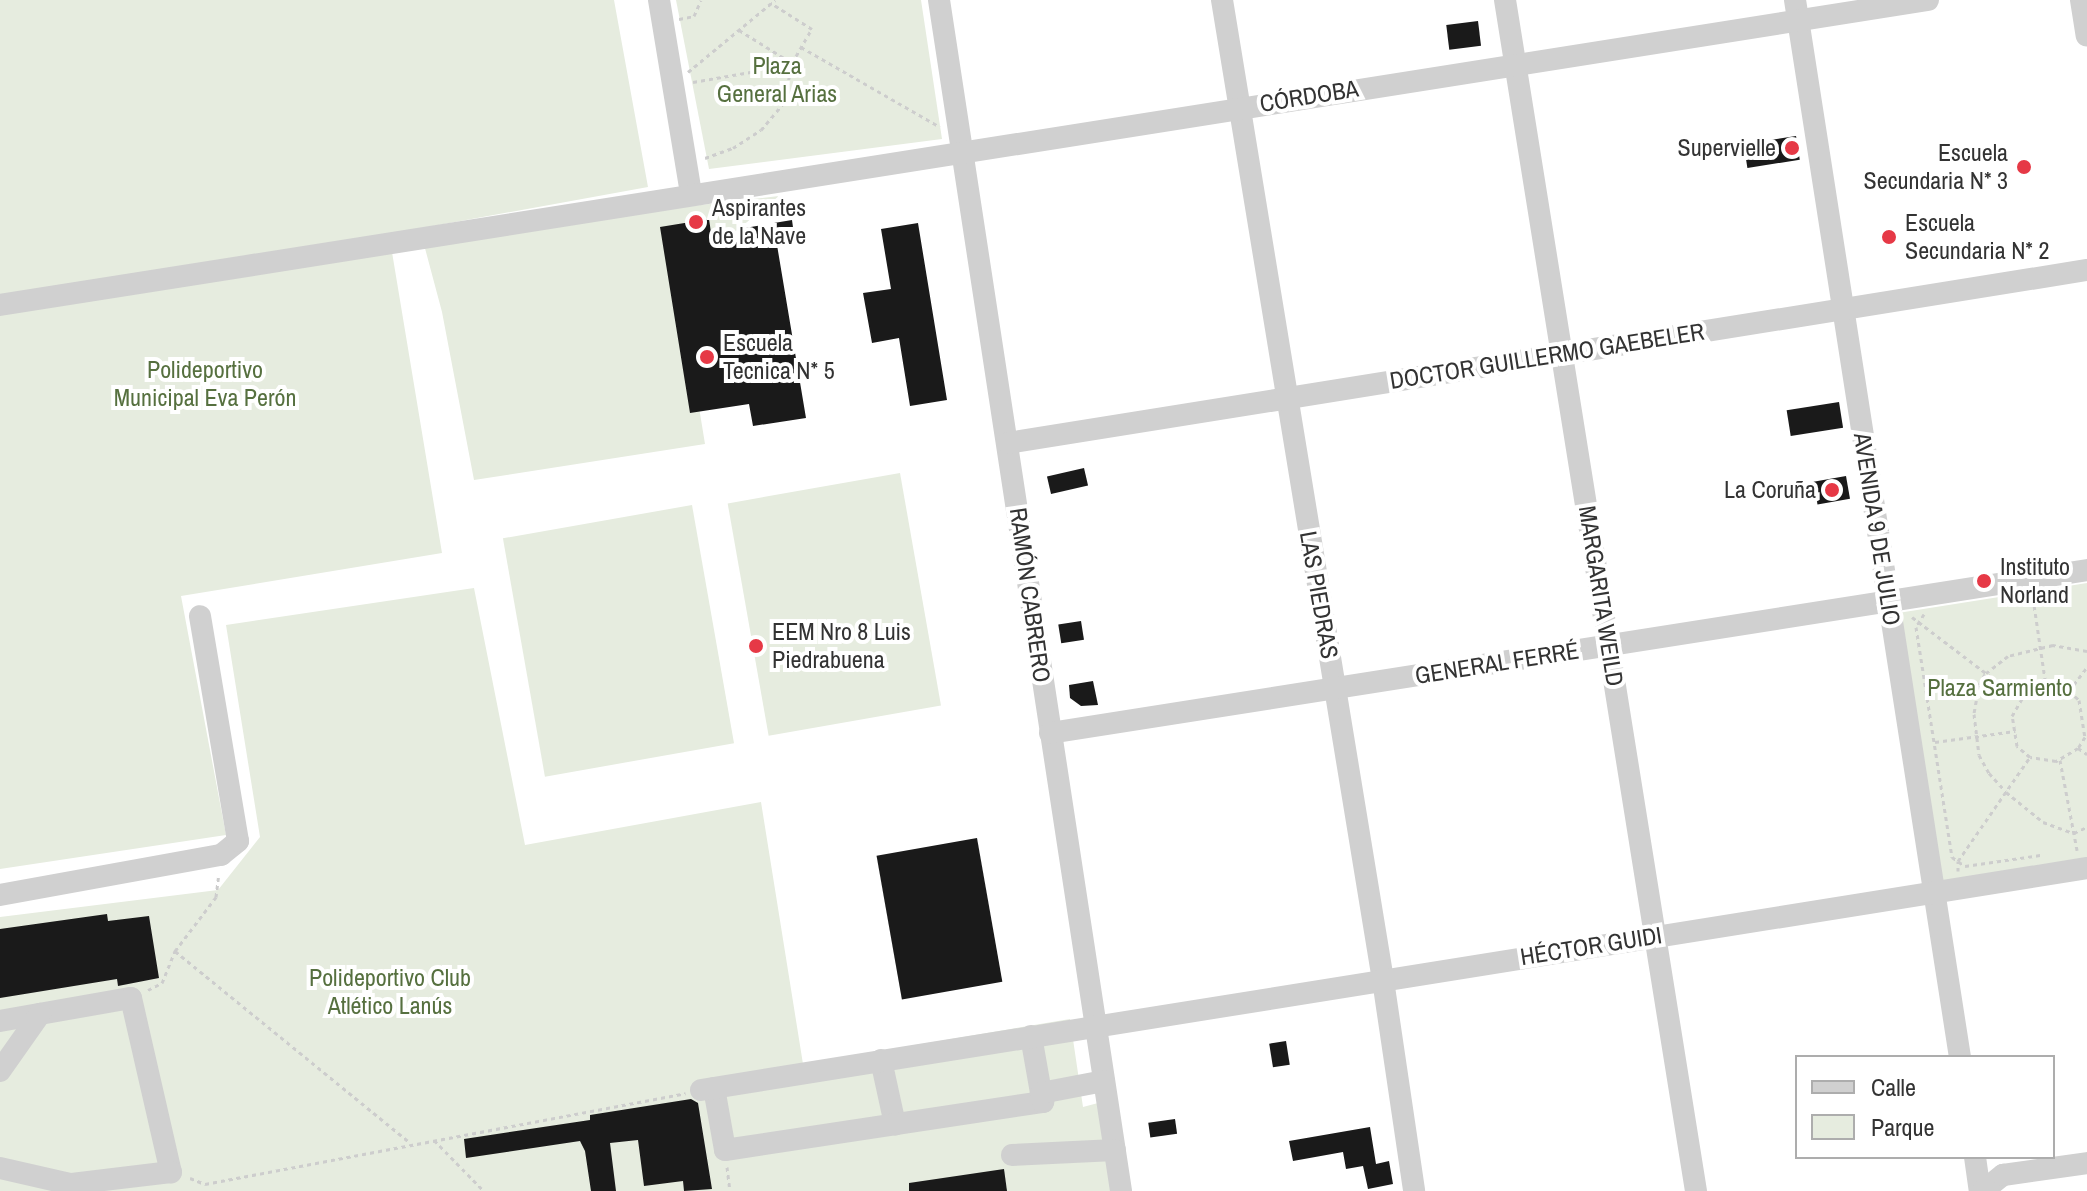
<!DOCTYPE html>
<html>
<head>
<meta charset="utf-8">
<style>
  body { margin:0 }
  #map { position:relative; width:2087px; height:1191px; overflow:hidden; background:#fff; font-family:"Archivo Narrow",sans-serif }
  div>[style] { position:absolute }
  .green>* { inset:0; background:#e6ecdf; transform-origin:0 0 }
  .building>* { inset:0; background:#1a1a1a; transform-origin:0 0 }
  .path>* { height:3px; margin-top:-1.5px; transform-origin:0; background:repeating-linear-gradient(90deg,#cdcdcd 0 4px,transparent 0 8px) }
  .minor>* { height:22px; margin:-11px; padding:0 11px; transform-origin:11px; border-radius:11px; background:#d0d0d0 }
  .dots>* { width:22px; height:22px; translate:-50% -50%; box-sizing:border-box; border:4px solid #fff; border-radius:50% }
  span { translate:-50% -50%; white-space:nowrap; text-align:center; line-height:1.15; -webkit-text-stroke:8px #fff; paint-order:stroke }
  .park-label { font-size:24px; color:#56703f }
  .street-label { font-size:24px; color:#333 }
  .poi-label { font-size:24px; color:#333 }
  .right { translate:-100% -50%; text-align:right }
  .left { translate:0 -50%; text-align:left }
  .legend { position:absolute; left:1795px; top:1055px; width:260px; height:104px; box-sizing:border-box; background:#fff; border:2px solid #adadad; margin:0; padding:10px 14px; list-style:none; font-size:24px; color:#333 }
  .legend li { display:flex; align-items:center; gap:16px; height:40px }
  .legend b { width:40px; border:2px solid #adadad }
</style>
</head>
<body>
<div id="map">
  <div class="green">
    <div style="clip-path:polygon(0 0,614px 0,648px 187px,389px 234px,442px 553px,181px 596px,226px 835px,0 869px)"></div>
    <div style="clip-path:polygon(676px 0,921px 0,942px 139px,709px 169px)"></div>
    <div style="clip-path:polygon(779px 196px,678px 278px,705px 444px,474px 480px,442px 312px,422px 237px)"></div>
    <div style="left:900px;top:473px;width:236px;height:175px;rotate:80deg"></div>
    <div style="left:692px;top:505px;width:242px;height:192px;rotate:80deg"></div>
    <div style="clip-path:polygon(2087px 583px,2087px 858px,1942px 881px,1898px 613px)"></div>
    <div style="clip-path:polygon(474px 588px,525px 845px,761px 802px,803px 1064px,1070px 1019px,1083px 1107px,1098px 1103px,1112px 1191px,0 1191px,0 917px,218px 890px,260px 837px,226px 625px)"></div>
  </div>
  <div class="building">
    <div style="left:1478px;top:21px;width:25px;height:32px;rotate:83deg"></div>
    <div style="left:1796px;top:136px;width:24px;height:53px;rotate:81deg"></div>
    <div style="clip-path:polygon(709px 219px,713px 246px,747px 240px,745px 228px,792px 220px,795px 242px,777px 245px,806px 418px,753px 426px,749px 404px,690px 413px,660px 227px)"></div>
    <div style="clip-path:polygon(918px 223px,947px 400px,910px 406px,899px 338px,872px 343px,863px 293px,891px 289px,881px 229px)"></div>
    <div style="left:1839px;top:402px;width:26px;height:53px;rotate:81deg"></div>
    <div style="left:1084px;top:468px;width:18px;height:38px;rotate:77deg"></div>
    <div style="left:1846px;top:476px;width:23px;height:33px;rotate:80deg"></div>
    <div style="left:1081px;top:621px;width:19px;height:23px;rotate:81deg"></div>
    <div style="clip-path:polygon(1093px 681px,1098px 705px,1081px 706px,1070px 698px,1069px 685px)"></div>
    <div style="left:977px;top:838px;width:146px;height:102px;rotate:80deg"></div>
    <div style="clip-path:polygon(107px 914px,108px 921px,149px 916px,159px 978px,118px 986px,117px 979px,0 998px,0 929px)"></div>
    <div style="left:1286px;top:1041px;width:24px;height:17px;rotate:81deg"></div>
    <div style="clip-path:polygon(691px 1099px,698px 1103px,712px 1189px,684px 1191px,683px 1181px,644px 1186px,638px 1140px,610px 1143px,616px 1191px,591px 1191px,585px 1151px,580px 1141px,466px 1158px,464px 1139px,590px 1120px,590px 1115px)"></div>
    <div style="left:1175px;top:1119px;width:15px;height:27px;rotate:82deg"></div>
    <div style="clip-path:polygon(1370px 1127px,1376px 1164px,1389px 1161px,1393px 1184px,1368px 1189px,1363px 1166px,1346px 1169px,1343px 1152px,1293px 1161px,1289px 1141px)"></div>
    <div style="clip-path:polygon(1004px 1169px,1007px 1191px,909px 1191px,909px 1183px)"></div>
  </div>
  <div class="path">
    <div style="left:679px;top:19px;width:15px;rotate:-11deg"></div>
    <div style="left:694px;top:16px;width:17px;rotate:-66deg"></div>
    <div style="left:739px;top:30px;width:62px;rotate:31.9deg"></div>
    <div style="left:792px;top:63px;width:39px;rotate:-60deg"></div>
    <div style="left:812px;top:29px;width:49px;rotate:-147.6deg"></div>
    <div style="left:801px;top:47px;width:160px;rotate:29.9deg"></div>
    <div style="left:688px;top:72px;width:113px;rotate:-39.6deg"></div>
    <div style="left:693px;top:82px;width:70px;rotate:-9.9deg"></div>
    <div style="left:762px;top:70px;width:25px;rotate:-32deg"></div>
    <div style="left:705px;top:158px;width:30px;rotate:-20deg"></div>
    <div style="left:733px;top:148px;width:33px;rotate:-33deg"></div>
    <div style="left:761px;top:130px;width:35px;rotate:-50deg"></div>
    <div style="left:784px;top:103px;width:41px;rotate:-78.7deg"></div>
    <div style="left:2033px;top:598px;width:89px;rotate:81.6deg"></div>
    <div style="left:1924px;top:614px;width:15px;rotate:122deg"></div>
    <div style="left:1916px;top:627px;width:233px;rotate:81.1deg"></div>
    <div style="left:1952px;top:857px;width:16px;rotate:35deg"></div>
    <div style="left:1965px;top:866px;width:76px;rotate:-8.3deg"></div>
    <div style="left:1912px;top:617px;width:136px;rotate:37.2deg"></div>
    <div style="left:2087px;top:651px;width:35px;rotate:-170deg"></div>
    <div style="left:2053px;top:645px;width:46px;rotate:166.3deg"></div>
    <div style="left:2008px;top:656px;width:29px;rotate:142deg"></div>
    <div style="left:1985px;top:674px;width:13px;rotate:119deg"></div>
    <div style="left:1979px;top:685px;width:29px;rotate:100deg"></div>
    <div style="left:1974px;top:714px;width:41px;rotate:83deg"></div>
    <div style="left:1979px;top:755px;width:21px;rotate:61deg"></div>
    <div style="left:1989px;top:773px;width:25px;rotate:48deg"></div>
    <div style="left:2006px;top:792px;width:48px;rotate:39deg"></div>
    <div style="left:2043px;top:822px;width:33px;rotate:20deg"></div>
    <div style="left:2074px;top:833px;width:14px;rotate:-25deg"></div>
    <div style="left:2046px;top:686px;width:24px;rotate:12deg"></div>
    <div style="left:2069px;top:691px;width:13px;rotate:42deg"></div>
    <div style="left:2079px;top:700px;width:37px;rotate:81deg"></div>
    <div style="left:2085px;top:737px;width:13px;rotate:122deg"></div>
    <div style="left:2078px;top:748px;width:26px;rotate:149deg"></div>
    <div style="left:2056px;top:761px;width:26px;rotate:-171deg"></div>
    <div style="left:2030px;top:757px;width:17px;rotate:-140deg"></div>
    <div style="left:2017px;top:746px;width:30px;rotate:-99deg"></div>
    <div style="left:2012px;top:716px;width:24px;rotate:-60deg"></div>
    <div style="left:2024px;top:695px;width:24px;rotate:-22deg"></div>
    <div style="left:2069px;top:691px;width:30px;rotate:-53deg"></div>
    <div style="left:1935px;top:742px;width:81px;rotate:-7.8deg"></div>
    <div style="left:2078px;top:748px;width:11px;rotate:34deg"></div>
    <div style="left:2060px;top:760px;width:92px;rotate:79.3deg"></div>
    <div style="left:1958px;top:871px;width:10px;rotate:-90deg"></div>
    <div style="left:1958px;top:861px;width:126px;rotate:-55.3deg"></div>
    <div style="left:175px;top:951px;width:303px;rotate:39.2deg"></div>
    <div style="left:148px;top:990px;width:16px;rotate:-27deg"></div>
    <div style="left:162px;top:983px;width:35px;rotate:-68deg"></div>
    <div style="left:175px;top:951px;width:68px;rotate:-52.8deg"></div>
    <div style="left:216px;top:897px;width:23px;rotate:-83deg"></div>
    <div style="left:434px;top:1140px;width:71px;rotate:45.6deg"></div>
    <div style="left:727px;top:1167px;width:24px;rotate:83deg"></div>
    <div style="left:190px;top:1178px;width:16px;rotate:22deg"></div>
    <div style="left:205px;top:1184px;width:489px;rotate:-10.7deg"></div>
  </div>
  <div class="minor">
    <div style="left:659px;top:0;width:197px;rotate:80.6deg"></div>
    <div style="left:939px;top:0;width:1205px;rotate:81.31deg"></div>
    <div style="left:1222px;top:0;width:993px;rotate:80.67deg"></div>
    <div style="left:1383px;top:980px;width:213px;rotate:81.6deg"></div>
    <div style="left:1505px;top:0;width:1206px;rotate:80.89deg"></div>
    <div style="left:1795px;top:0;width:1070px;rotate:81.13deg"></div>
    <div style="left:2081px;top:0;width:36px;rotate:81deg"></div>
    <div style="left:0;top:305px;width:1952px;rotate:-8.99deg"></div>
    <div style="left:1008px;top:443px;width:1093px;rotate:-9.11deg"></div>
    <div style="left:1050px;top:733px;width:1050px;rotate:-8.93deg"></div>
    <div style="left:0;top:895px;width:225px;rotate:-10.3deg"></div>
    <div style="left:221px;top:855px;width:22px;rotate:-39deg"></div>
    <div style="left:238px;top:841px;width:228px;rotate:-99.6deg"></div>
    <div style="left:0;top:1021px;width:133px;rotate:-10deg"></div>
    <div style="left:131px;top:998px;width:179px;rotate:77.1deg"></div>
    <div style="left:171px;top:1172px;width:102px;rotate:173.2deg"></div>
    <div style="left:70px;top:1184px;width:72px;rotate:-167.1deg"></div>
    <div style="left:1031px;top:1036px;width:58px;rotate:80deg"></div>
    <div style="left:881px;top:1060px;width:66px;rotate:77.7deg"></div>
    <div style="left:0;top:1071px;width:70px;rotate:-54.9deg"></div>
    <div style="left:714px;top:1088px;width:63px;rotate:79.9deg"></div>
    <div style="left:725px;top:1150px;width:322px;rotate:-8.6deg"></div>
    <div style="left:1043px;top:1102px;width:9px;rotate:-103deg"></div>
    <div style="left:1041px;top:1093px;width:64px;rotate:-10.8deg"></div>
    <div style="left:701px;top:1090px;width:1404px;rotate:-9.1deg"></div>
    <div style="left:1012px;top:1155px;width:103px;rotate:-2.8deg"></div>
    <div style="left:1975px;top:1157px;width:34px;rotate:82deg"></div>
    <div style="left:1983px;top:1191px;width:26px;rotate:-39deg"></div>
    <div style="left:2003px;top:1175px;width:85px;rotate:-8.1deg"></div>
  </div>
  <div class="dots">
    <div style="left:1792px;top:148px;background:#e63946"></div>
    <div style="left:2024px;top:167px;background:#e63946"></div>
    <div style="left:696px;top:222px;background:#e63946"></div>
    <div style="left:1889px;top:237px;background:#e63946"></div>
    <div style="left:707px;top:357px;background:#e63946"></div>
    <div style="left:1832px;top:490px;background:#e63946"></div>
    <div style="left:1984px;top:581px;background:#e63946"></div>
    <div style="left:756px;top:646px;background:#e63946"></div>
  </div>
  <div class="park-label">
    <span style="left:777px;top:80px">Plaza<br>General Arias</span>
    <span style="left:205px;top:384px">Polideportivo<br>Municipal Eva Perón</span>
    <span style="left:2000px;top:688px">Plaza Sarmiento</span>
    <span style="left:390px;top:992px">Polideportivo Club<br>Atlético Lanús</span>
  </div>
  <div class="street-label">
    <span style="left:1309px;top:96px;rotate:-9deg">CÓRDOBA</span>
    <span style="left:1547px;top:356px;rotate:-9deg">DOCTOR GUILLERMO GAEBELER</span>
    <span style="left:1877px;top:529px;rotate:81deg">AVENIDA 9 DE JULIO</span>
    <span style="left:1030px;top:595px;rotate:82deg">RAMÓN CABRERO</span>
    <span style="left:1319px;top:595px;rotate:80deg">LAS PIEDRAS</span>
    <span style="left:1601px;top:596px;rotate:81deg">MARGARITA WEILD</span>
    <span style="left:1497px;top:663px;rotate:-9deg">GENERAL FERRÉ</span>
    <span style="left:1591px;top:946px;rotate:-9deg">HÉCTOR GUIDI</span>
  </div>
  <div class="poi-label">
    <span class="right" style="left:1776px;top:148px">Supervielle</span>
    <span class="right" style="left:2008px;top:167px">Escuela<br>Secundaria N* 3</span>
    <span class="left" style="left:712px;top:222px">Aspirantes<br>de la Nave</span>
    <span class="left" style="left:1905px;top:237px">Escuela<br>Secundaria N* 2</span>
    <span class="left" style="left:723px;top:357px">Escuela<br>Tecnica N* 5</span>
    <span class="right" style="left:1816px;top:490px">La Coruña</span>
    <span class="left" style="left:2000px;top:581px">Instituto<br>Norland</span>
    <span class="left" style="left:772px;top:646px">EEM Nro 8 Luis<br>Piedrabuena</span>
  </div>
  <ul class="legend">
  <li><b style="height:10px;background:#d0d0d0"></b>Calle</li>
  <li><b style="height:22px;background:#e6ecdf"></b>Parque</li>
  </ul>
</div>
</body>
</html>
